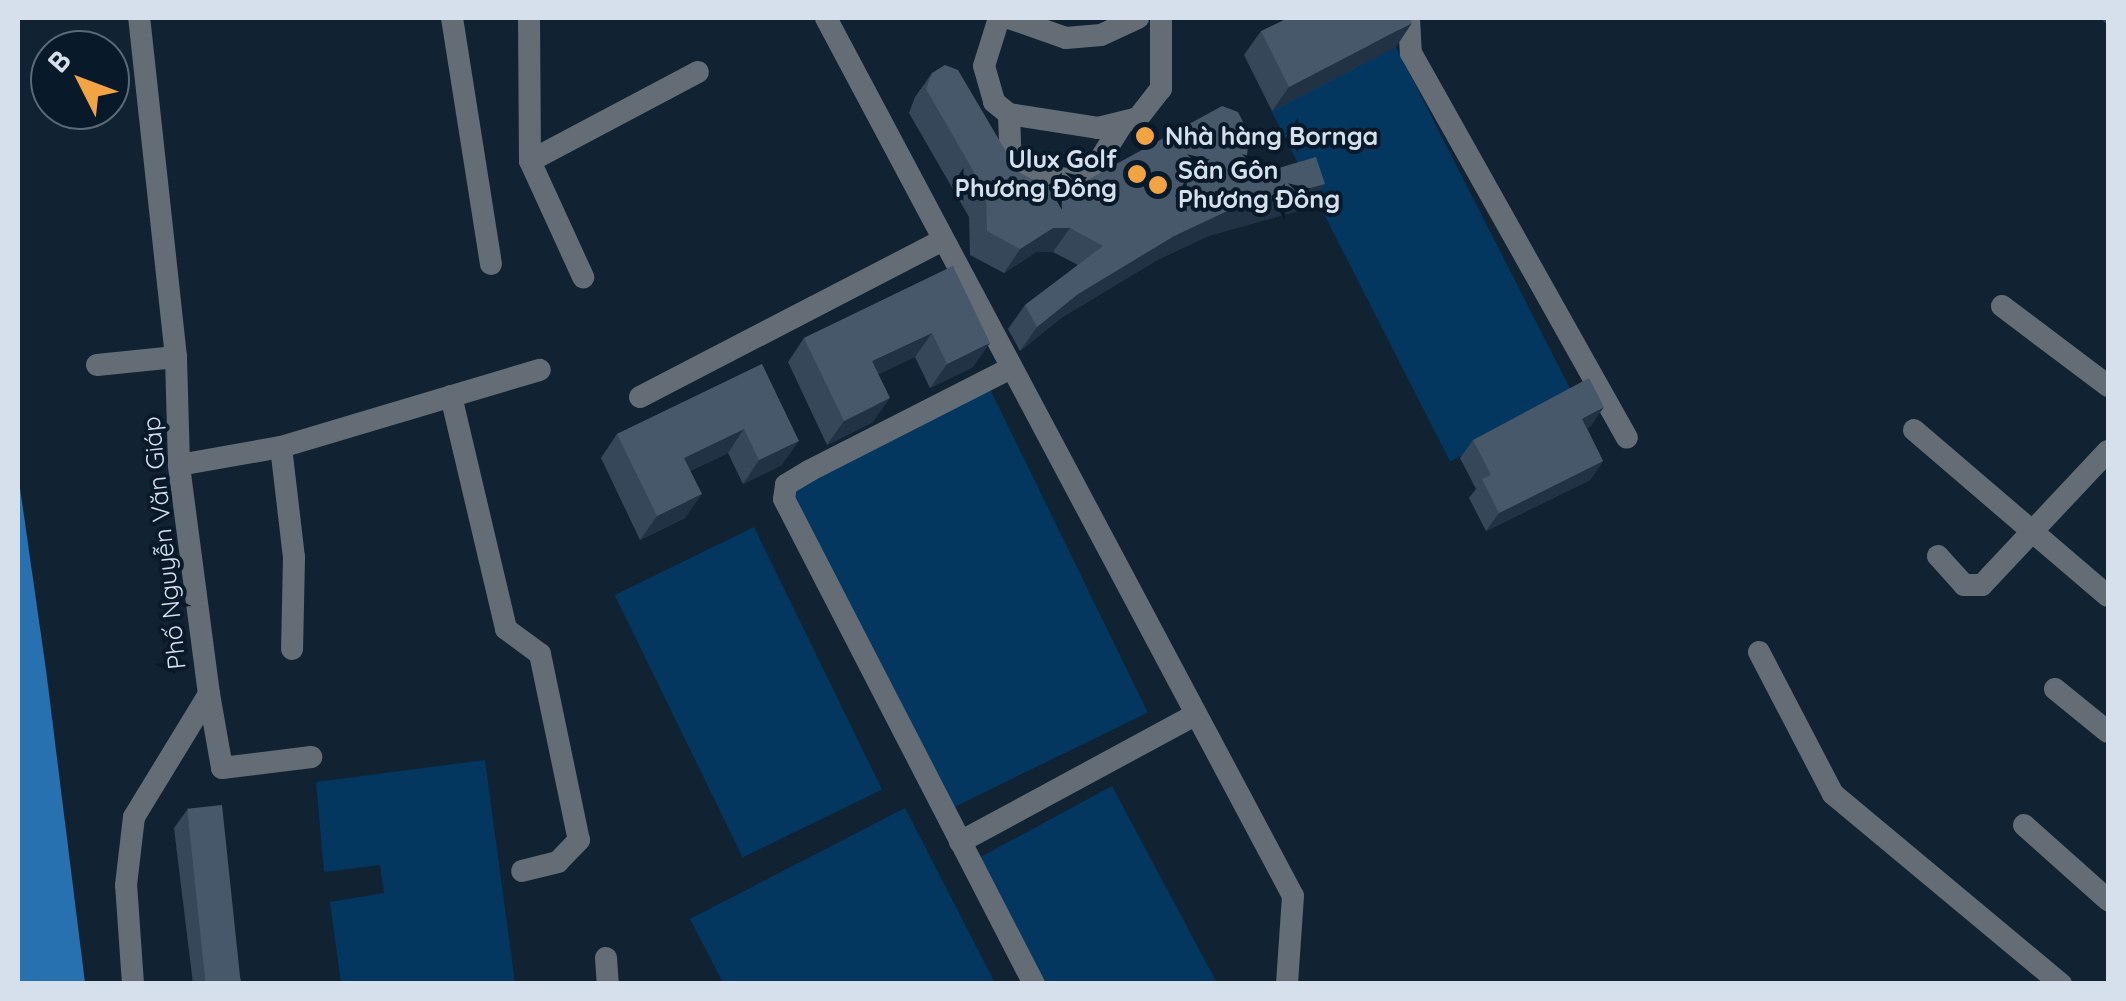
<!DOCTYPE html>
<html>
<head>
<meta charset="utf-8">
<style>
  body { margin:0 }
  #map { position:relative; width:2126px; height:1001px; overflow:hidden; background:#123; font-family:Quicksand,sans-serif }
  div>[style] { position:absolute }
  .green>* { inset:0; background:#03375f; transform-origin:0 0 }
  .water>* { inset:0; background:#2871b0 }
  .minor>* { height:22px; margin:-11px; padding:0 11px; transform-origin:11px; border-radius:11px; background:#646d76 }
  .wall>* { inset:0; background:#36475a }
  .shaded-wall>* { inset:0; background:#203244 }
  .building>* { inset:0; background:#47586a; transform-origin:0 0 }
  .dots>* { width:28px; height:28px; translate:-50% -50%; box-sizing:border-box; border:5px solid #081929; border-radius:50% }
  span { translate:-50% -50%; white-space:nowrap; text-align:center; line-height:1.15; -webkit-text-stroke:8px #081929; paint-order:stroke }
  .poi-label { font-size:25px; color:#d5e0ec; font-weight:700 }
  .left { translate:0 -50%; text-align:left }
  .right { translate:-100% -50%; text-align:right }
  .street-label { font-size:25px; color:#d5e0ec }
  .frame { position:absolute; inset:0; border:20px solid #d5e0ec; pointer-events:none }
  .north { position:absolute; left:30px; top:30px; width:100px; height:100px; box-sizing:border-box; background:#081929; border:2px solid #5a6977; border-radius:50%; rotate:312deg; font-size:28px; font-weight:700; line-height:40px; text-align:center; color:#d5e0ec }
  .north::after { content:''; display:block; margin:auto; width:35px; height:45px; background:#f3a442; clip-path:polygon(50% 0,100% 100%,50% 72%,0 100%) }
</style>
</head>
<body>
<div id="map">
  <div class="green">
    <div style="left:1396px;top:47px;width:394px;height:140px;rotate:63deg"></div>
    <div style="left:990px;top:389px;width:360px;height:226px;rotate:64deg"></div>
    <div style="left:754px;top:527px;width:292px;height:155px;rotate:64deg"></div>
    <div style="clip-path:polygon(485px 760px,515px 983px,341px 983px,330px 902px,384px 893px,380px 865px,324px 872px,316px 782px)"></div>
    <div style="clip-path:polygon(1112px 786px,1217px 983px,1043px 983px,977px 859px)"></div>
    <div style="clip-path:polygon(905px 808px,995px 983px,723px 983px,690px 919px)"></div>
  </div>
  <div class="water">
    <div style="clip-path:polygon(18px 474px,46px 670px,85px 983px,18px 983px)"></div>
  </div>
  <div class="minor">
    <div style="left:452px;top:18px;width:249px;rotate:81deg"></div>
    <div style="left:529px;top:18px;width:143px;rotate:89.6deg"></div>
    <div style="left:530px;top:161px;width:128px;rotate:65.4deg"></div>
    <div style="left:826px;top:18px;width:994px;rotate:61.99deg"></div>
    <div style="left:1293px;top:896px;width:88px;rotate:93.9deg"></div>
    <div style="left:999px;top:18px;width:50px;rotate:107.4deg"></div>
    <div style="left:984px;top:66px;width:37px;rotate:74deg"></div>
    <div style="left:994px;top:102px;width:19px;rotate:39deg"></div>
    <div style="left:1009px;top:114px;width:90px;rotate:8.9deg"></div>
    <div style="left:1098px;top:128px;width:41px;rotate:-14deg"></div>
    <div style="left:1138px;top:118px;width:37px;rotate:-52deg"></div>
    <div style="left:1161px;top:89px;width:71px;rotate:-90deg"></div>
    <div style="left:1009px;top:18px;width:60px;rotate:19.3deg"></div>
    <div style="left:1066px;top:38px;width:35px;rotate:-5deg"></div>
    <div style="left:1101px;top:35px;width:41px;rotate:-24.7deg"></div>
    <div style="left:1409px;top:18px;width:35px;rotate:87deg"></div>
    <div style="left:1411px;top:53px;width:441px;rotate:60.7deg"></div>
    <div style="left:1009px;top:114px;width:34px;rotate:88deg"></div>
    <div style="left:1010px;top:148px;width:29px;rotate:63deg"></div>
    <div style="left:1023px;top:174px;width:45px;rotate:6.3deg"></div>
    <div style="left:1068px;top:179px;width:28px;rotate:-21deg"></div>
    <div style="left:1094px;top:169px;width:51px;rotate:-57.9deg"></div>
    <div style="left:530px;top:161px;width:190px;rotate:-27.9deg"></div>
    <div style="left:2002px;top:306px;width:133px;rotate:37deg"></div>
    <div style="left:97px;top:365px;width:79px;rotate:-5.8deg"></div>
    <div style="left:1011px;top:368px;width:227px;rotate:153deg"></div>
    <div style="left:809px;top:471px;width:27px;rotate:149deg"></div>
    <div style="left:786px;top:485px;width:14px;rotate:98deg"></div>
    <div style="left:784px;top:499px;width:546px;rotate:62.73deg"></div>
    <div style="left:451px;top:396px;width:239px;rotate:76.7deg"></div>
    <div style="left:506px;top:629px;width:42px;rotate:36.3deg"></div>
    <div style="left:540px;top:654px;width:190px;rotate:78.2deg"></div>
    <div style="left:579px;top:840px;width:30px;rotate:134deg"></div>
    <div style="left:558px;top:862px;width:37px;rotate:166deg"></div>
    <div style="left:640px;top:397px;width:341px;rotate:-27.4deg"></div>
    <div style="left:1914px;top:430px;width:255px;rotate:40.6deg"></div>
    <div style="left:281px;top:447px;width:111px;rotate:83.3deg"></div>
    <div style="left:294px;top:557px;width:92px;rotate:91.2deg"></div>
    <div style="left:179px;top:465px;width:104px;rotate:-10deg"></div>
    <div style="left:281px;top:447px;width:270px;rotate:-16.6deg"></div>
    <div style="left:1938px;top:556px;width:39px;rotate:48deg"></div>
    <div style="left:1964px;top:585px;width:18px"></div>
    <div style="left:1982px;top:585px;width:184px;rotate:-46.8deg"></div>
    <div style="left:1759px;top:652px;width:160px;rotate:62.5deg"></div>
    <div style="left:1833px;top:794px;width:297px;rotate:39.8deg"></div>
    <div style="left:2055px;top:689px;width:68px;rotate:39.1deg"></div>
    <div style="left:209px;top:694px;width:75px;rotate:80deg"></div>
    <div style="left:222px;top:768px;width:90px;rotate:-7deg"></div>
    <div style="left:2024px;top:825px;width:113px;rotate:41.8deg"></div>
    <div style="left:960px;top:842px;width:267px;rotate:-28.4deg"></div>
    <div style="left:606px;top:958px;width:26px;rotate:86deg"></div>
    <div style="left:133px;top:984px;width:99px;rotate:-94deg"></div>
    <div style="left:126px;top:885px;width:68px;rotate:-83.3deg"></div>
    <div style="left:134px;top:817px;width:144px;rotate:-58.6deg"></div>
    <div style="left:209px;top:694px;width:231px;rotate:-97.5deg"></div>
    <div style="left:179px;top:465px;width:108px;rotate:-91.6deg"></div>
    <div style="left:176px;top:357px;width:341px;rotate:-96.2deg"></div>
  </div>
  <div class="wall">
    <div style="clip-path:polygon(2100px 18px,2108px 18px,2108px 25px)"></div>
    <div style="clip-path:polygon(1261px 31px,1396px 47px,1272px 111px,1244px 55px)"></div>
    <div style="clip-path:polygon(932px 73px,1018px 172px,1052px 190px,1245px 178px,1308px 208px,1208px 236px,1157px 260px,1061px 318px,1020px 351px,1008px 329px,1025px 305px,1078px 265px,1053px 252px,1036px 252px,1004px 273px,970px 255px,969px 217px,909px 113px,915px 97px)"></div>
    <div style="clip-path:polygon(953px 266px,973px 367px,930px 388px,915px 357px,878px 374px,873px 422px,827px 445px,788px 362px,804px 338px)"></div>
    <div style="clip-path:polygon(762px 364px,782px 465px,743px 484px,728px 453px,690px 471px,685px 518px,640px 540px,601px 458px,617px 434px)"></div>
    <div style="clip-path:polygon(1591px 426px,1587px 428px,1603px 461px,1590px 480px,1486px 531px,1469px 498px,1476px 489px,1460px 458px,1473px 440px)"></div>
    <div style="clip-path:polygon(187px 810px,242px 984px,193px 984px,174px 828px)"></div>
  </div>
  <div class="shaded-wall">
    <div style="clip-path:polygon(1412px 23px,1396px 47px,1272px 111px,1289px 87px)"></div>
    <div style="clip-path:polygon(1325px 184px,1308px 208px,1208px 236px,1157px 260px,1061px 318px,1020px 351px,1037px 327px,1078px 294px,1174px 236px,1225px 212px)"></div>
    <div style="clip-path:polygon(1053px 228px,1070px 228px,1053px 252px,1036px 252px,1004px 273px,1020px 249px)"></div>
    <div style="clip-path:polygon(932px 333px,915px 357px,856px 385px,872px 361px)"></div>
    <div style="clip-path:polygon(990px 343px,973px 367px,930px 388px,947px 364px)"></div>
    <div style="clip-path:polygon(890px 398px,873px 422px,827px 445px,844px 421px)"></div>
    <div style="clip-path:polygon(1604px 407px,1591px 426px,1569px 437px,1582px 419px)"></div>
    <div style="clip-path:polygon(744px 429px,728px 453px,667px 482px,684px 458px)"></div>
    <div style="clip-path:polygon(799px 441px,782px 465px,743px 484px,759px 460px)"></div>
    <div style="clip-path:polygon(1603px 461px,1590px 480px,1486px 531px,1499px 513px)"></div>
    <div style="clip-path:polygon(702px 494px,685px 518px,640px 540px,657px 516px)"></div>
  </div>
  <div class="building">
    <div style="clip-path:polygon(1288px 18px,1410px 18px,1412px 23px,1289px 87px,1261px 31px)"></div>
    <div style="clip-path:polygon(945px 65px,958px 70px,1018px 172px,1052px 190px,1069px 190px,1222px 106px,1238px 112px,1249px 134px,1245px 178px,1316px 157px,1325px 184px,1225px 212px,1174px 236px,1078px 294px,1037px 327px,1025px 305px,1103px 246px,1070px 228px,1053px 228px,1020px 249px,987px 231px,986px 193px,926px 89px,932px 73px)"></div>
    <div style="clip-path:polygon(953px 266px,990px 343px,947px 364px,932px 333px,872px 361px,890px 398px,844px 421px,804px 338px)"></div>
    <div style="clip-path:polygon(762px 364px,799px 441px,759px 460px,744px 429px,684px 458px,702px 494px,657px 516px,617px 434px)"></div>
    <div style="clip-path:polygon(1589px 378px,1604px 407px,1582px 419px,1603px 461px,1499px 513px,1482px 479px,1491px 475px,1473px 440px)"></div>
    <div style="left:222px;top:805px;width:180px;height:35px;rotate:84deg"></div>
  </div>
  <div class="dots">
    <div style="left:1145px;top:136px;background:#f3a442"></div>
    <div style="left:1137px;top:174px;background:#f3a442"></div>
    <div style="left:1158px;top:185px;background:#f3a442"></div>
  </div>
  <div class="poi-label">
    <span class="left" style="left:1165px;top:136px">Nhà hàng Bornga</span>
    <span class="right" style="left:1117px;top:174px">Ulux Golf<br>Phương Đông</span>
    <span class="left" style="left:1178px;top:185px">Sân Gôn<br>Phương Đông</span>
  </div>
  <div class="street-label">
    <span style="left:164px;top:543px;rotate:-96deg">Phố Nguyễn Văn Giáp</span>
  </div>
  <div class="frame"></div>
  <div class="north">B</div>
</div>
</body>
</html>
